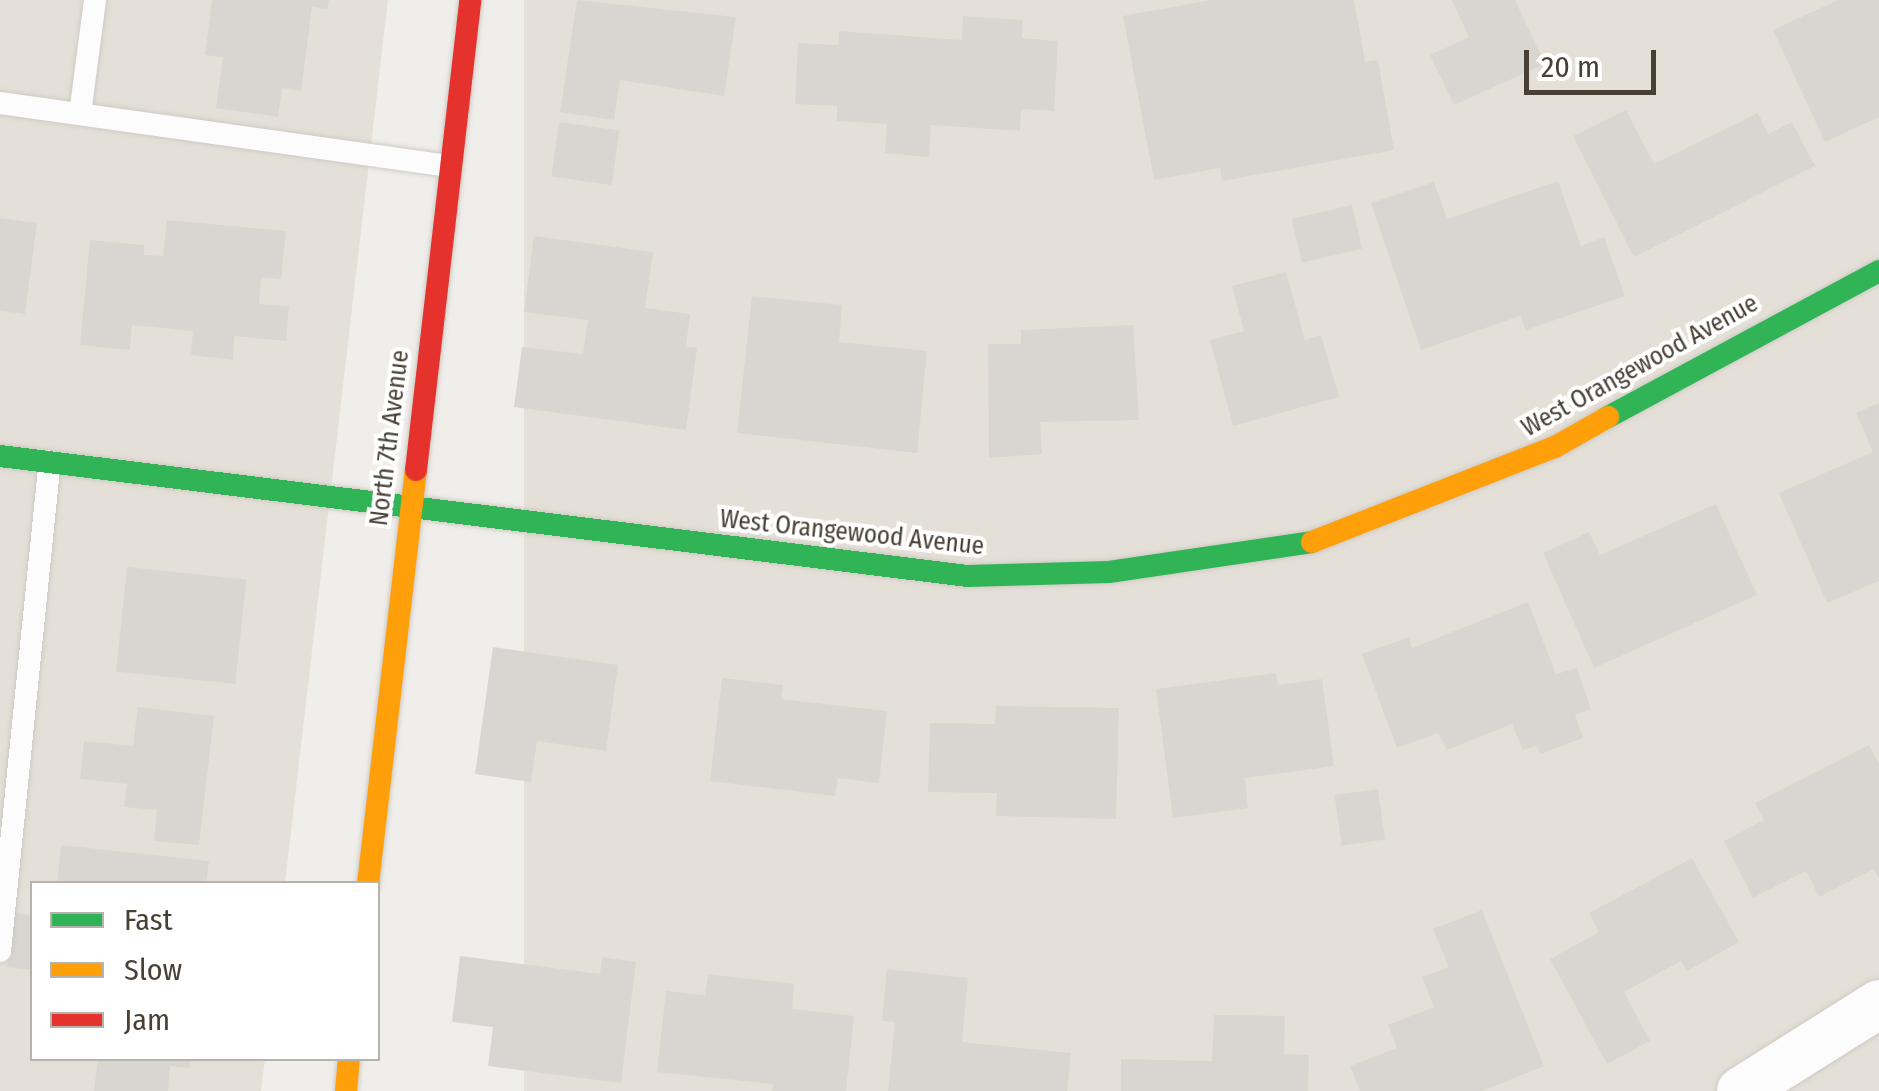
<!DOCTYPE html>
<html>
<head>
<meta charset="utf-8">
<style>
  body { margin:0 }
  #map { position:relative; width:1879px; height:1091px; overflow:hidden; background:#f0eeea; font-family:"Fira Sans Condensed",sans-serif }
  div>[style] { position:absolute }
  .residential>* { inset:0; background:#e5e0d7; transform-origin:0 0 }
  .building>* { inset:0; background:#d9d5d1; transform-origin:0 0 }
  .roads { filter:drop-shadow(0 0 2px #cdcac6) drop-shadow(0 0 2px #cdcac6) }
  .lane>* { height:22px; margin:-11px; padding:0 11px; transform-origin:11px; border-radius:11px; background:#fdfcfc }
  .street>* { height:48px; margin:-24px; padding:0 24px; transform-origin:24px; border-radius:24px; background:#fdfcfc }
  .fast>* { height:22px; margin:-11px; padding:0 11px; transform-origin:11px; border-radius:11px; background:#30b455 }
  .slow>* { height:22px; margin:-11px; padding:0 11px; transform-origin:11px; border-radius:11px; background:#ff9f0a }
  .jam>* { height:22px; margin:-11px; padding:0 11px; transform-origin:11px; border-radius:11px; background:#e5322d }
  span { translate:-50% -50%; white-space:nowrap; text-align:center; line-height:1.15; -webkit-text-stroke:8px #fff; paint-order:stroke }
  .street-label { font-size:25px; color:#483f35 }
  .legend { position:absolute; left:30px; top:881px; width:350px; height:180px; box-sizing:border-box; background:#fff; border:2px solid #b6b2ae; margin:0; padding:12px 18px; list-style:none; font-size:30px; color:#483f35 }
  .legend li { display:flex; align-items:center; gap:20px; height:50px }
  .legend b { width:50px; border:2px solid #b6b2ae }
  .scale { position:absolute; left:1524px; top:50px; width:132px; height:45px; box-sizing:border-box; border:5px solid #483f35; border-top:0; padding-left:12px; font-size:30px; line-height:35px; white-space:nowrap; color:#483f35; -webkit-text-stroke:8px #fff; paint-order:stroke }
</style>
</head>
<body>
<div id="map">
  <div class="residential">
    <div style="clip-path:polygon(0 0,388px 0,285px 883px,32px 884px,32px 1058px,265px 1059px,261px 1091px,0 1091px)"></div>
    <div style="left:524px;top:0;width:1355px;height:1098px"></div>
  </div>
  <div class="building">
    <div style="clip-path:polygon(212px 0,329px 0,327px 9px,312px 7px,301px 91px,282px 88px,278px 117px,216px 108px,223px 57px,205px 55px)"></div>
    <div style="clip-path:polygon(577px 0,736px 17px,724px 96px,620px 80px,614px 120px,560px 112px)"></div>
    <div style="clip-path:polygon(1211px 0,1354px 0,1365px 62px,1378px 60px,1394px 150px,1222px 181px,1220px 168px,1154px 180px,1123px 16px)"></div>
    <div style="clip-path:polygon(1452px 0,1515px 0,1545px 64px,1454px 105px,1430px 55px,1469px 37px)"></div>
    <div style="clip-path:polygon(1838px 0,1879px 0,1879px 117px,1825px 142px,1773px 30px)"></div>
    <div style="clip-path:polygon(963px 16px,1023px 20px,1022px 38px,1058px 41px,1054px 111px,1021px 109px,1020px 131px,931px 125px,929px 157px,885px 153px,887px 124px,837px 121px,837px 106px,795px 104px,798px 43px,838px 45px,839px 31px,962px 40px)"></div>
    <div style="clip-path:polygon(1626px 110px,1654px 164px,1758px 113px,1768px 134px,1792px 122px,1815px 166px,1634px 257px,1573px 136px)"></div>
    <div style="left:559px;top:122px;width:61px;height:55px;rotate:8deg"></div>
    <div style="clip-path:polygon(1558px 181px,1581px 246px,1604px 237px,1625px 296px,1526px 330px,1520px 316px,1421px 350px,1371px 203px,1434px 182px,1447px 219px)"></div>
    <div style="left:1352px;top:205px;width:45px;height:62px;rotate:77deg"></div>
    <div style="clip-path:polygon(0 218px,37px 223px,25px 314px,0 311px)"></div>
    <div style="clip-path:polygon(167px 220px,286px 231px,281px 279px,261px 277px,259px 304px,289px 306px,286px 341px,234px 336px,233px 360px,191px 355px,193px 331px,132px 325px,130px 350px,80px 345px,90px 240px,144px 245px,144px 255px,163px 256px)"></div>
    <div style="clip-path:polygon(534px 236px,653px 252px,645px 308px,690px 314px,686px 347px,697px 348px,686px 430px,514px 407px,522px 347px,583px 354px,588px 320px,524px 312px)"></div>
    <div style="clip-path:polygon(1286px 272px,1305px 340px,1321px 335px,1339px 397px,1233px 426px,1210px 340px,1244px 331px,1232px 286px)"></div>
    <div style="clip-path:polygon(752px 296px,842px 305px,839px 342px,927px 351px,917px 453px,737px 433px)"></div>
    <div style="clip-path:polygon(1133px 325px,1139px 420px,1040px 422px,1042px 454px,989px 458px,988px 344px,1021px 344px,1021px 330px)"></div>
    <div style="clip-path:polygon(1879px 403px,1879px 581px,1827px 603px,1779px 493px,1873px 452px,1856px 413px)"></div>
    <div style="clip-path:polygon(1716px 504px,1757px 595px,1594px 668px,1543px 553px,1589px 532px,1600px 555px)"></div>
    <div style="left:127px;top:567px;width:120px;height:105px;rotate:6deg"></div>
    <div style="clip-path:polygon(1528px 602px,1556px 674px,1577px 668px,1591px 709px,1575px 715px,1583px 738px,1541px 754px,1536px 746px,1523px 750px,1512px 724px,1447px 750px,1438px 733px,1397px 748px,1362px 654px,1409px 637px,1412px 648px)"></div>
    <div style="clip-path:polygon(493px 647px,618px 665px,606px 751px,537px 741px,531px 782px,475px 774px)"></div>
    <div style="clip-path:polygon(1276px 673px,1278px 685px,1322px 679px,1334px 766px,1245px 778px,1248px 808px,1173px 818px,1156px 689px)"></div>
    <div style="clip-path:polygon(722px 678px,783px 685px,781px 699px,887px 711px,879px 783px,838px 778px,835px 796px,710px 781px)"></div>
    <div style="clip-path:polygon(996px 706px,1119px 708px,1116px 819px,996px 816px,997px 793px,928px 792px,930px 723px,995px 724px)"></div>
    <div style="clip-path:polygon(138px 707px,214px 716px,199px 845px,154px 841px,157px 810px,124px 807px,127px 784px,80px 779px,84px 741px,133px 746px)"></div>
    <div style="clip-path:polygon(1869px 745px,1879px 764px,1879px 879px,1874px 869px,1819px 897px,1806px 871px,1753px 898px,1724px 841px,1764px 820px,1755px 803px)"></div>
    <div style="left:1378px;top:789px;width:51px;height:44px;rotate:82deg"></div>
    <div style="clip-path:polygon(61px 845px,209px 861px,206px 884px,57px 884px)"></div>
    <div style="clip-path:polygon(1692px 858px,1739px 942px,1687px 971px,1681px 961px,1624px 992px,1650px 1041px,1607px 1064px,1550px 959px,1599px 932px,1589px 913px)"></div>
    <div style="clip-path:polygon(1482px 910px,1544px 1066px,1482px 1091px,1360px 1091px,1350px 1066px,1397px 1048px,1388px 1025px,1434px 1007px,1422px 977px,1449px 967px,1433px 929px)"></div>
    <div style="clip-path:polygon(13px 913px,32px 915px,32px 970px,7px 967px)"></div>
    <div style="clip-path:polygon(460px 956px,600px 974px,602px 957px,636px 962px,621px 1083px,488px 1066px,493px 1027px,452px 1022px)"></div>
    <div style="clip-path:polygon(887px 969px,968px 978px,962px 1042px,1071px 1053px,1067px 1091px,888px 1091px,895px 1022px,882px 1021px)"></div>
    <div style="clip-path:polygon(708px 974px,794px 984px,792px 1009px,854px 1016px,846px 1091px,772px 1091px,773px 1084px,657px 1072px,666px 991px,705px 995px)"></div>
    <div style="clip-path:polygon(1214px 1015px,1285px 1016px,1284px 1054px,1309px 1055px,1308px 1091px,1121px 1091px,1121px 1059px,1212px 1061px)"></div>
    <div style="clip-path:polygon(98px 1058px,190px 1058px,189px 1068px,170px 1066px,168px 1091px,94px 1091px)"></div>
  </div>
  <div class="roads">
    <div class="lane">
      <div style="left:0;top:103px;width:454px;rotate:8deg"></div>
      <div style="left:80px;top:114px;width:115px;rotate:-82.5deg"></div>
      <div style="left:0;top:951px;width:492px;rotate:-84.2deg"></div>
    </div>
    <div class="street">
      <div style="left:1741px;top:1091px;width:163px;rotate:-32.2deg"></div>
    </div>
    <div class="fast">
      <div style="left:1608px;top:417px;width:308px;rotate:-28.3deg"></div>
      <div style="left:0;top:456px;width:974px;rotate:7.07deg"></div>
      <div style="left:967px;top:576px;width:142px;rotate:-1.6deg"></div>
      <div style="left:1109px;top:572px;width:205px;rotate:-8.4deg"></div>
    </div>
    <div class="slow">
      <div style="left:1312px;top:542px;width:261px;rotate:-21.4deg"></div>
      <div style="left:1555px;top:447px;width:61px;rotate:-29.5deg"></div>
      <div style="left:368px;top:884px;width:417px;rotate:-83.4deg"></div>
      <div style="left:346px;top:1091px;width:33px;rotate:-85deg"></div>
    </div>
    <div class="jam">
      <div style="left:416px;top:470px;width:473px;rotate:-83.4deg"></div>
    </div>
  </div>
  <div class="street-label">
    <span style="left:1640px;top:366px;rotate:-29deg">West Orangewood Avenue</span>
    <span style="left:390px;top:438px;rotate:-83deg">North 7th Avenue</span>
    <span style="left:852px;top:533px;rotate:6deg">West Orangewood Avenue</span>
  </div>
  <ul class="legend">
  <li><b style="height:12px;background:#30b455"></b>Fast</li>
  <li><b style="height:12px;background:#ff9f0a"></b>Slow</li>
  <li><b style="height:12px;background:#e5322d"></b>Jam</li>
  </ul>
  <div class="scale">20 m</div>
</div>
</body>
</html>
